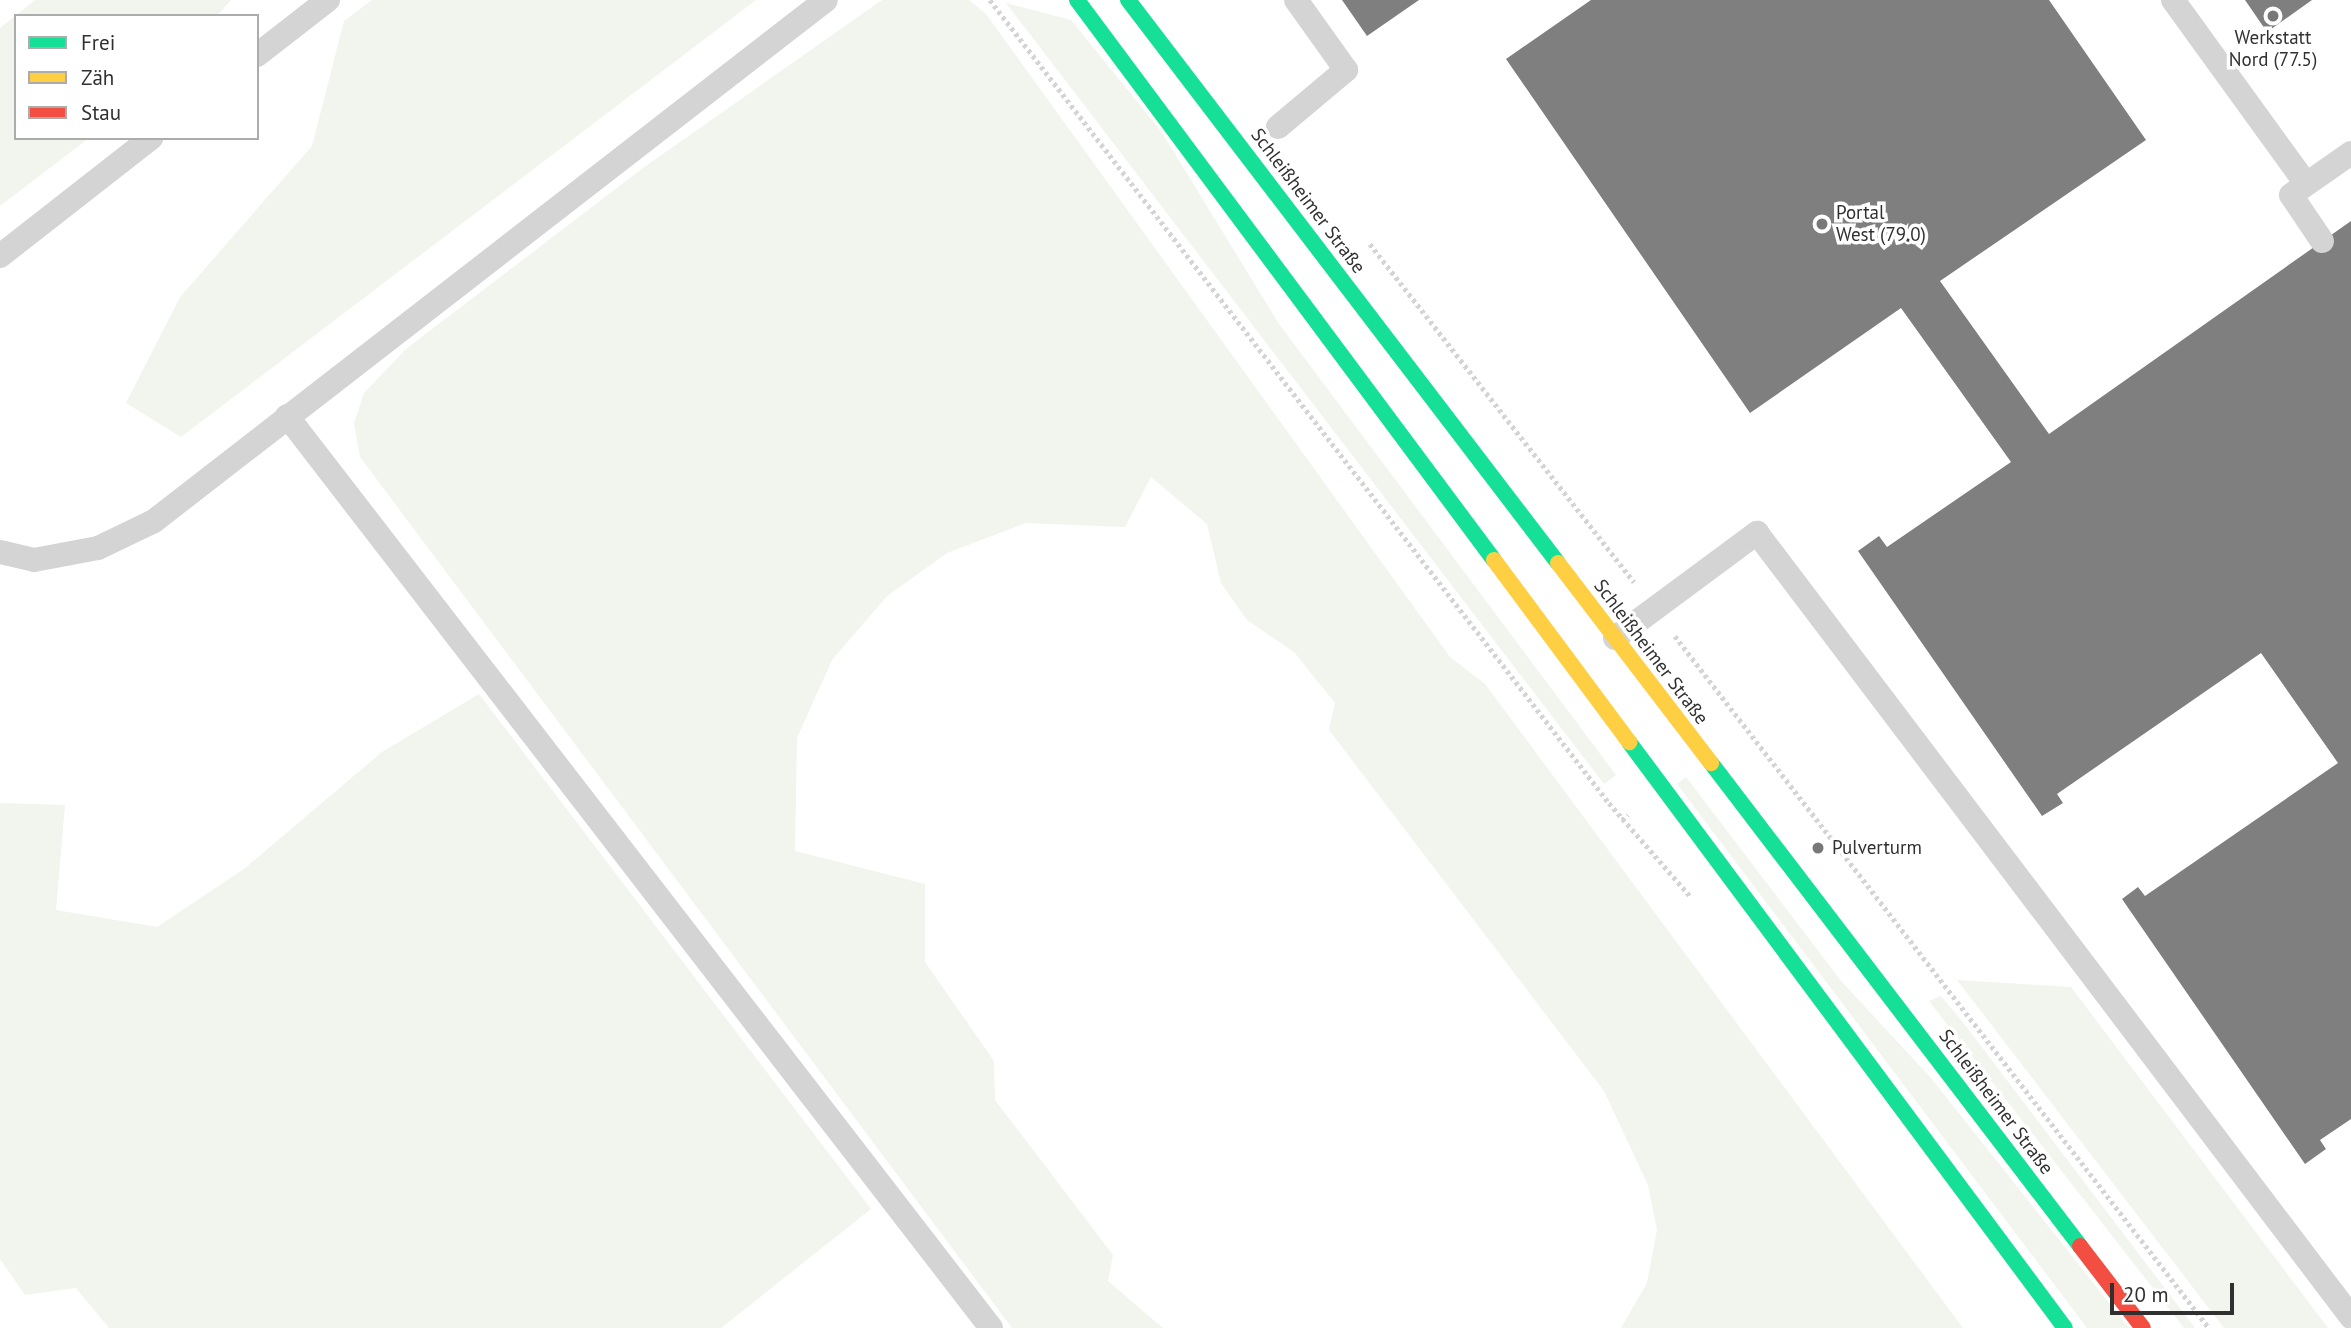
<!DOCTYPE html>
<html>
<head>
<meta charset="utf-8">
<style>
  body { margin:0 }
  #map { position:relative; width:2351px; height:1328px; overflow:hidden; background:#fff; font-family:"PT Sans",sans-serif }
  div>[style] { position:absolute }
  .green>* { inset:0; background:#f1f5ed }
  .building>* { inset:0; background:#7f7f7f }
  .path>* { height:4.5px; margin-top:-2.25px; transform-origin:0; background:repeating-linear-gradient(90deg,#d4d4d4 0 3.5px,transparent 0 7px) }
  .lane>* { height:24px; margin:-12px; padding:0 12px; transform-origin:12px; border-radius:12px; background:#d4d4d4 }
  .fast>* { height:16px; margin:-8px; padding:0 8px; transform-origin:8px; border-radius:8px; background:#16e098 }
  .slow>* { height:16px; margin:-8px; padding:0 8px; transform-origin:8px; border-radius:8px; background:#ffcf43 }
  .jam>* { height:16px; margin:-8px; padding:0 8px; transform-origin:8px; border-radius:8px; background:#f24e42 }
  .dots>* { width:19px; height:19px; translate:-50% -50%; box-sizing:border-box; border:4px solid #fff; border-radius:50% }
  span { translate:-50% -50%; white-space:nowrap; text-align:center; line-height:1.15; -webkit-text-stroke:7px #fff; paint-order:stroke }
  .poi-label { font-size:19px; color:#303030 }
  .left { translate:0 -50%; text-align:left }
  .street-label { font-size:19px; color:#303030 }
  .legend { position:absolute; left:14px; top:14px; width:245px; height:126px; box-sizing:border-box; background:#fff; border:2px solid #acacac; margin:0; padding:9px 12px; list-style:none; font-size:21px; color:#303030 }
  .legend li { display:flex; align-items:center; gap:14px; height:35px }
  .legend b { width:35px; border:2px solid #acacac }
  .scale { position:absolute; left:2110px; top:1283px; width:124px; height:32px; box-sizing:border-box; border:4px solid #303030; border-top:0; padding-left:9px; font-size:21px; line-height:24px; white-space:nowrap; color:#303030; -webkit-text-stroke:5px #fff; paint-order:stroke }
</style>
</head>
<body>
<div id="map">
  <div class="green">
    <div style="clip-path:polygon(35px 0,231px 0,217px 16px,16px 16px,16px 138px,89px 138px,0 206px,0 28px)"></div>
    <div style="clip-path:polygon(372px 0,756px 0,181px 437px,126px 403px,180px 297px,312px 146px,344px 21px)"></div>
    <div style="clip-path:polygon(882px 0,969px 0,986px 14px,1450px 657px,1485px 684px,1963px 1328px,1621px 1328px,1647px 1283px,1657px 1230px,1648px 1185px,1604px 1091px,1329px 730px,1335px 703px,1294px 652px,1247px 620px,1221px 583px,1207px 524px,1151px 477px,1125px 527px,1026px 523px,947px 553px,887px 596px,832px 660px,797px 738px,795px 851px,925px 884px,925px 962px,994px 1061px,995px 1100px,1113px 1255px,1108px 1281px,1163px 1328px,1012px 1328px,360px 457px,354px 423px,364px 393px,406px 349px,643px 168px)"></div>
    <div style="clip-path:polygon(1006px 3px,1071px 20px,1161px 131px,1279px 324px,1616px 775px,1604px 784px)"></div>
    <div style="clip-path:polygon(479px 694px,871px 1209px,721px 1328px,109px 1328px,76px 1288px,25px 1295px,0 1259px,0 803px,65px 805px,56px 910px,157px 927px,244px 869px,382px 752px)"></div>
    <div style="clip-path:polygon(1686px 777px,1842px 982px,1931px 1078px,2129px 1328px,2087px 1328px,1677px 784px)"></div>
    <div style="clip-path:polygon(1957px 980px,2071px 987px,2328px 1328px,2224px 1328px)"></div>
    <div style="clip-path:polygon(1941px 996px,1965px 1025px,2195px 1328px,2184px 1328px,1929px 1001px)"></div>
  </div>
  <div class="building">
    <div style="clip-path:polygon(1342px 0,1419px 0,1367px 36px)"></div>
    <div style="clip-path:polygon(1591px 0,2049px 0,2146px 140px,1940px 281px,2049px 434px,2351px 221px,2351px 1119px,2320px 1140px,2326px 1149px,2305px 1164px,2122px 899px,2138px 887px,2145px 896px,2338px 763px,2261px 653px,2057px 794px,2063px 803px,2042px 816px,1858px 551px,1879px 536px,1887px 547px,2011px 462px,1901px 308px,1750px 413px,1506px 59px)"></div>
    <div style="clip-path:polygon(2245px 0,2312px 0,2267px 32px)"></div>
  </div>
  <div class="path">
    <div style="left:990px;top:0;width:1014px;rotate:52.37deg"></div>
    <div style="left:1609px;top:803px;width:123px;rotate:48.9deg"></div>
    <div style="left:1370px;top:244px;width:429px;rotate:52deg"></div>
    <div style="left:1675px;top:636px;width:874px;rotate:52.34deg"></div>
    <div style="left:1622px;top:820px;width:8px;rotate:-40deg"></div>
  </div>
  <div class="lane">
    <div style="left:2173px;top:0;width:227px;rotate:54.1deg"></div>
    <div style="left:257px;top:55px;width:90px;rotate:-37.8deg"></div>
    <div style="left:1278px;top:127px;width:89px;rotate:-40deg"></div>
    <div style="left:1346px;top:70px;width:86px;rotate:-125.5deg"></div>
    <div style="left:2322px;top:241px;width:55px;rotate:-124deg"></div>
    <div style="left:2291px;top:195px;width:73px;rotate:-35deg"></div>
    <div style="left:0;top:256px;width:192px;rotate:-38deg"></div>
    <div style="left:287px;top:416px;width:1152px;rotate:52.33deg"></div>
    <div style="left:0;top:552px;width:35px;rotate:13deg"></div>
    <div style="left:34px;top:560px;width:65px;rotate:-10.6deg"></div>
    <div style="left:98px;top:548px;width:62px;rotate:-25.7deg"></div>
    <div style="left:154px;top:521px;width:850px;rotate:-37.79deg"></div>
    <div style="left:1615px;top:638px;width:177px;rotate:-36.5deg"></div>
    <div style="left:1757px;top:533px;width:984px;rotate:52.85deg"></div>
  </div>
  <div class="fast">
    <div style="left:1077px;top:0;width:698px;rotate:53.33deg"></div>
    <div style="left:1128px;top:0;width:708px;rotate:52.63deg"></div>
    <div style="left:1629px;top:742px;width:730px;rotate:53.35deg"></div>
    <div style="left:1711px;top:763px;width:608px;rotate:52.62deg"></div>
  </div>
  <div class="slow">
    <div style="left:1494px;top:560px;width:227px;rotate:53.4deg"></div>
    <div style="left:1558px;top:563px;width:252px;rotate:52.6deg"></div>
  </div>
  <div class="jam">
    <div style="left:2080px;top:1246px;width:103px;rotate:52.5deg"></div>
  </div>
  <div class="dots">
    <div style="left:2273px;top:16px;background:#787878"></div>
    <div style="left:1822px;top:224px;background:#787878"></div>
    <div style="left:1818px;top:848px;background:#787878"></div>
  </div>
  <div class="poi-label">
    <span style="left:2273px;top:49px">Werkstatt<br>Nord (77.5)</span>
    <span class="left" style="left:1836px;top:224px">Portal<br>West (79.0)</span>
    <span class="left" style="left:1832px;top:848px">Pulverturm</span>
  </div>
  <div class="street-label">
    <span style="left:1308px;top:201px;rotate:53deg">Schleißheimer Straße</span>
    <span style="left:1651px;top:652px;rotate:53deg">Schleißheimer Straße</span>
    <span style="left:1996px;top:1102px;rotate:53deg">Schleißheimer Straße</span>
  </div>
  <ul class="legend">
  <li><b style="height:9px;background:#16e098"></b>Frei</li>
  <li><b style="height:9px;background:#ffcf43"></b>Zäh</li>
  <li><b style="height:9px;background:#f24e42"></b>Stau</li>
  </ul>
  <div class="scale">20 m</div>
</div>
</body>
</html>
